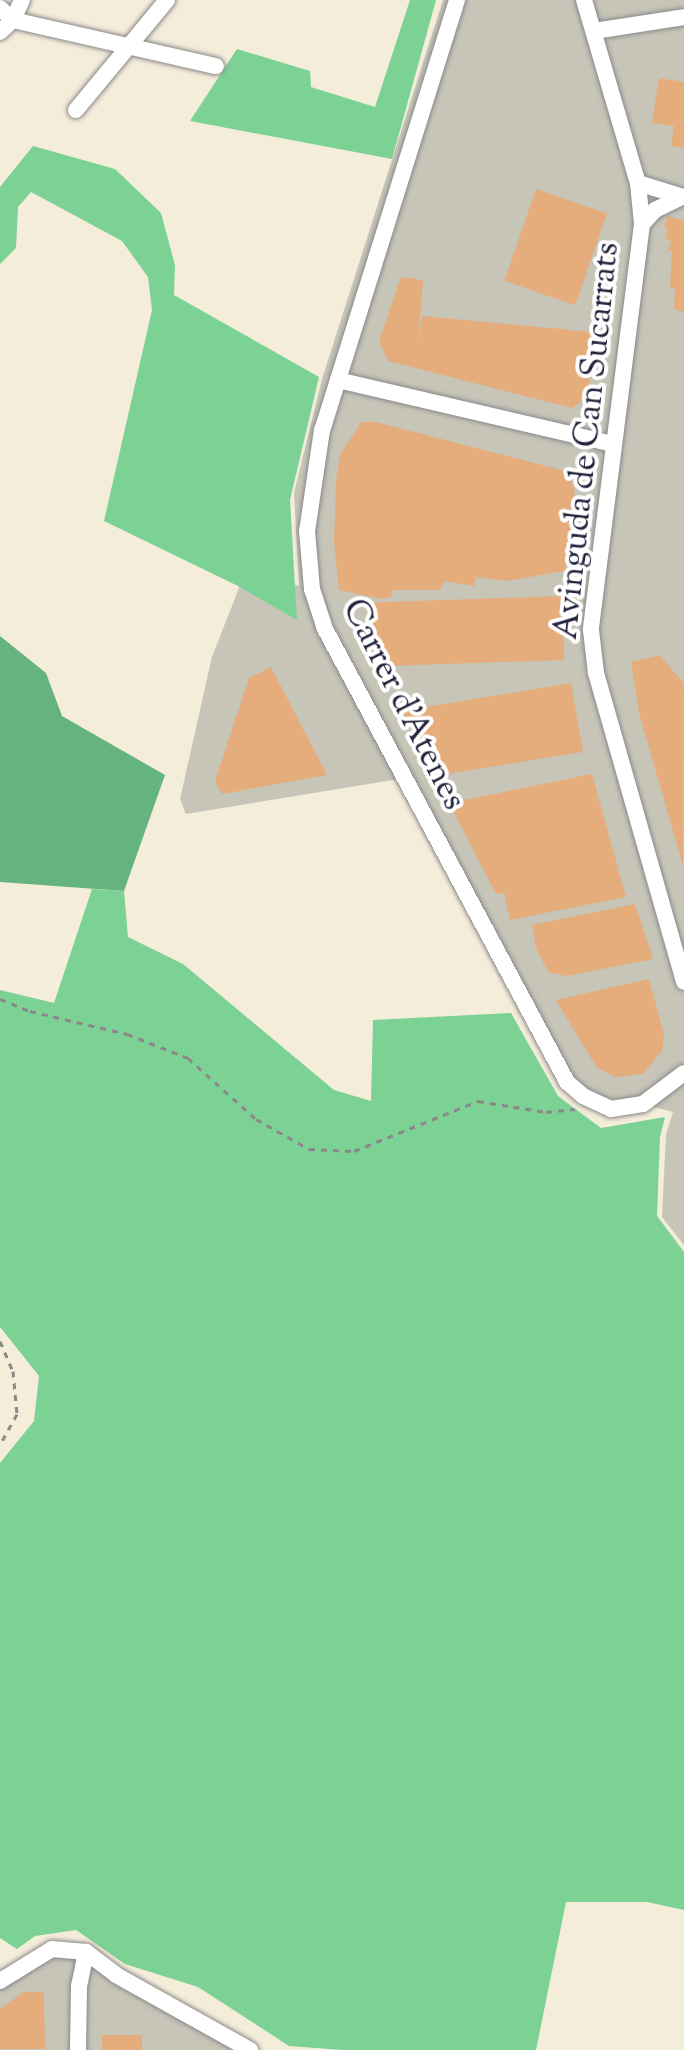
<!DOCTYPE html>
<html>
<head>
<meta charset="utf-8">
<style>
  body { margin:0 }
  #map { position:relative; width:684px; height:2050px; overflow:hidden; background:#f4edda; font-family:"Sorts Mill Goudy",serif }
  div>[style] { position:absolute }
  .industrial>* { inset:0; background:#c6c5b8 }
  .green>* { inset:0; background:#7cd195 }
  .forest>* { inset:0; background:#65b37e }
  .building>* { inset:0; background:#e5ad7b; transform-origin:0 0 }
  .path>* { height:3px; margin-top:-1.5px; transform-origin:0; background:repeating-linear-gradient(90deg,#8b888a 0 6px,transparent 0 12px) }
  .roads { filter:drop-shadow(0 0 2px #8b888a) drop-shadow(0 0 2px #8b888a) }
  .minor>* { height:16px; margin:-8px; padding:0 8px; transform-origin:8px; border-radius:8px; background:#fff }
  span { translate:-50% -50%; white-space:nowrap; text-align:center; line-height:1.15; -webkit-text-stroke:8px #fff; paint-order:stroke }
  .street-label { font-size:34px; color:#22223b }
</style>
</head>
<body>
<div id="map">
  <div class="industrial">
    <div style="clip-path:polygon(443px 0,684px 0,684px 1245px,662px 1217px,666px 1134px,673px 1112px,643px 1104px,611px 1109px,583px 1096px,405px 778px,186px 814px,180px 799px,212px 657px,246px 570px,299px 586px,294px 493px,322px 379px)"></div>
    <div style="clip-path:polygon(73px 1949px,251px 2050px,0 2050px,0 1981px,35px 1957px)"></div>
  </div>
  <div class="green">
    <div style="clip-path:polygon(410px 0,436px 0,392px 159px,190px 121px,237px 49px,310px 71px,311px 87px,375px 107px)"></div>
    <div style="clip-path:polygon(33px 146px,115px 169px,161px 213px,175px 265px,174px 295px,319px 377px,290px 500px,297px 620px,238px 586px,104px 521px,152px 310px,148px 277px,122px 241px,31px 192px,18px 207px,16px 248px,0 264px,0 187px)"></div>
    <div style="clip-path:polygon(92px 889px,124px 891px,128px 937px,183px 964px,334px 1090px,371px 1101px,373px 1020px,511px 1013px,558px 1096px,601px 1128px,665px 1117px,660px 1137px,657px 1216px,684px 1252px,684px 1910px,647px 1902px,566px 1902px,536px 2050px,343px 2050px,289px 2046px,198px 1987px,125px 1964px,76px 1930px,35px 1936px,17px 1949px,0 1938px,0 1463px,34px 1421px,39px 1376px,0 1327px,0 990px,54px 1003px)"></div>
  </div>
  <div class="forest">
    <div style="clip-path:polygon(0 636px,46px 673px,62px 716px,165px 775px,124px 891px,0 882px)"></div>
  </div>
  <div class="building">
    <div style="clip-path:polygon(659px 78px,684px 82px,684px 148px,671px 146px,674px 126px,652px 123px)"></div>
    <div style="left:536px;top:189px;width:75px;height:97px;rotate:19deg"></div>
    <div style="clip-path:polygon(668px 216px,684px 221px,684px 312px,674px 309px,675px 289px,670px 287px,672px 251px,668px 250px,671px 240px,665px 239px,668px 229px,664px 228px)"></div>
    <div style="clip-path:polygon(401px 277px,423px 280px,418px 344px,422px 316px,592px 332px,589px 395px,572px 408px,388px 361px,379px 341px)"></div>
    <div style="clip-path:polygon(361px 422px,376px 422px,569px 472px,575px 493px,565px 571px,507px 581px,476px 577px,474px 586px,444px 581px,440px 590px,393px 590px,391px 597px,382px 599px,339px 590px,334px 542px,336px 481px,340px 455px)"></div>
    <div style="left:562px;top:596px;width:64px;height:189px;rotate:88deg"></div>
    <div style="clip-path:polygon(660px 655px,684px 684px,683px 866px,639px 713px,631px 662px)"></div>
    <div style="clip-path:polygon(271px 667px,327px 775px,222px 794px,215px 781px,249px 678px)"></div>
    <div style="clip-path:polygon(571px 683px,583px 752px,441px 775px,435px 746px,426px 746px,402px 711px)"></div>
    <div style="clip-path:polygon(592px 774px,626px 897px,510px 920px,504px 892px,496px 894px,449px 803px)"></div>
    <div style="clip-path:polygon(635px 904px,653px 959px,566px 976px,548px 972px,536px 948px,532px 925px)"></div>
    <div style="clip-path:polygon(649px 979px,664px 1034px,662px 1051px,643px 1074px,616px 1077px,597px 1068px,556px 1000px)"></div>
    <div style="clip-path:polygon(23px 1992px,44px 1992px,45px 2049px,0 2049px,0 2009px)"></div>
    <div style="left:142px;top:2035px;width:15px;height:40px;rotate:90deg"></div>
  </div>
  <div class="path">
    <div style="left:0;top:999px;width:32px;rotate:22deg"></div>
    <div style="left:30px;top:1011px;width:100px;rotate:13.3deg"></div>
    <div style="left:127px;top:1034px;width:66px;rotate:21.5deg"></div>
    <div style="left:188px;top:1058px;width:91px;rotate:41.9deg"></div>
    <div style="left:256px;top:1119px;width:61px;rotate:29.5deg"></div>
    <div style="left:309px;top:1149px;width:45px;rotate:2.5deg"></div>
    <div style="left:354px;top:1151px;width:134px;rotate:-22deg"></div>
    <div style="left:478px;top:1101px;width:69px;rotate:9.2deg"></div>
    <div style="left:546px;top:1112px;width:29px;rotate:-6deg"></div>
    <div style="left:0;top:1341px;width:33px;rotate:67deg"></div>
    <div style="left:13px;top:1371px;width:43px;rotate:84.7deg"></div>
    <div style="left:17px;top:1414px;width:35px;rotate:119deg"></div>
  </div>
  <div class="roads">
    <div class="minor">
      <div style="left:457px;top:0;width:451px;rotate:107.4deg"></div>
      <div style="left:322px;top:430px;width:102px;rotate:98.4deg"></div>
      <div style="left:307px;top:531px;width:58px;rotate:85.1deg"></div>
      <div style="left:312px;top:589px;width:40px;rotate:72deg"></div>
      <div style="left:324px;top:627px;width:516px;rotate:61.89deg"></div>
      <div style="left:567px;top:1082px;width:21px;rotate:41deg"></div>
      <div style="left:583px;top:1096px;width:31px;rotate:25deg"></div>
      <div style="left:611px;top:1109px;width:32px;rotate:-9deg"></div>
      <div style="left:643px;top:1104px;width:51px;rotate:-37.1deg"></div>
      <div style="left:584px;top:0;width:191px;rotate:73.6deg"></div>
      <div style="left:638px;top:183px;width:41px;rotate:84.4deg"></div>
      <div style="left:642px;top:224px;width:409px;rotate:97.2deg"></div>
      <div style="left:591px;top:630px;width:43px;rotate:83.4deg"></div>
      <div style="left:596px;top:673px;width:321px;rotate:74.1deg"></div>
      <div style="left:0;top:8px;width:18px;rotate:43deg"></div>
      <div style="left:13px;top:20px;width:208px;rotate:12.8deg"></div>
      <div style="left:594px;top:31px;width:91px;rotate:-8.8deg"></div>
      <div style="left:0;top:32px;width:18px;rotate:-43deg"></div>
      <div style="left:13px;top:20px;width:22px;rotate:-66deg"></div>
      <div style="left:76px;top:110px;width:143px;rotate:-50.4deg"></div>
      <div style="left:638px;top:183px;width:47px;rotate:17.3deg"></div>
      <div style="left:642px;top:224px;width:19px;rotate:-47deg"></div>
      <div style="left:655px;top:210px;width:30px;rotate:-26deg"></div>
      <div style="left:338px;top:380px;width:282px;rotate:13.1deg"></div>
      <div style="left:0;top:1981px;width:61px;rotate:-31.6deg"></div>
      <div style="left:52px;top:1949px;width:34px;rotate:5deg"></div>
      <div style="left:86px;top:1952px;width:38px;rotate:37deg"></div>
      <div style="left:116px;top:1975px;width:154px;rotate:29.2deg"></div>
      <div style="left:78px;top:2050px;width:64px;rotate:-89.1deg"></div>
      <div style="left:79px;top:1986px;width:35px;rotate:-78deg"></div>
    </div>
  </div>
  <div class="street-label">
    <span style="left:588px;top:441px;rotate:-84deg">Avinguda de Can Sucarrats</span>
    <span style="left:403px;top:705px;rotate:63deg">Carrer d'Atenes</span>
  </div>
</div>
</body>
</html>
